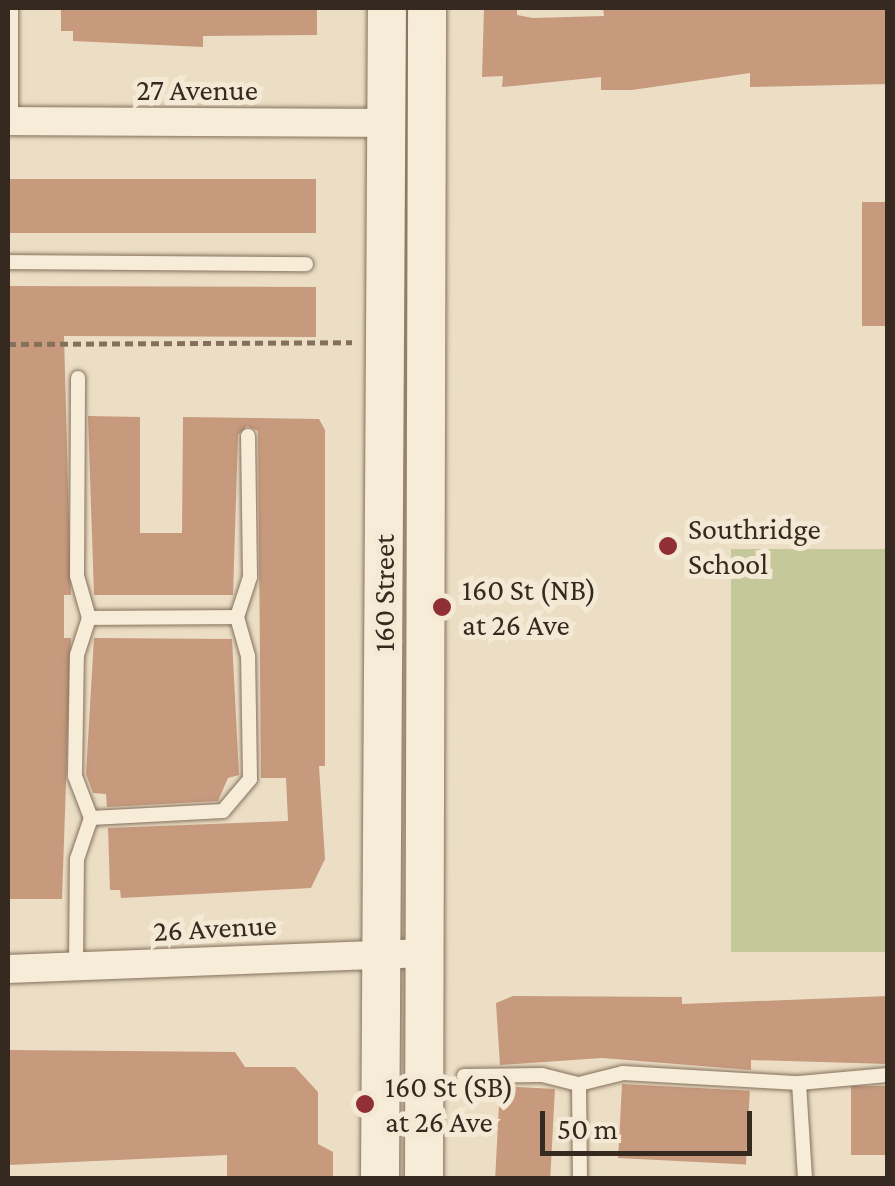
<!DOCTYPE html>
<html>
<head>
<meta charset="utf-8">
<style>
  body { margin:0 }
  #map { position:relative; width:895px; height:1186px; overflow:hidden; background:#ebdec5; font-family:"Crimson Pro",serif }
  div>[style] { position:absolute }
  .green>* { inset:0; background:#c5c89a; transform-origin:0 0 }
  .building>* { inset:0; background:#c7997d; transform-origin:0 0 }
  .path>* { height:5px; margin-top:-2.5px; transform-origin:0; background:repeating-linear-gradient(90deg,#85705c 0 8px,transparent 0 13px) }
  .roads { filter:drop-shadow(0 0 2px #85705c) drop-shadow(0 0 2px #85705c) }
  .service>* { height:14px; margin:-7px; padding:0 7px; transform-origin:7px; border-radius:7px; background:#f6ecd8 }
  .minor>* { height:28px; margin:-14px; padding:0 14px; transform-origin:14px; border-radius:14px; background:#f6ecd8 }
  .secondary>* { height:38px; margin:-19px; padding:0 19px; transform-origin:19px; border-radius:19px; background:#f6ecd8 }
  .dots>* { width:28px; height:28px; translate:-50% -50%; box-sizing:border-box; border:5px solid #f3e9d4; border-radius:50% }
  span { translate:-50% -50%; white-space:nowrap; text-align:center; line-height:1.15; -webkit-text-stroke:10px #f3e9d4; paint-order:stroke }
  .street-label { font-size:30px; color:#36291f }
  .poi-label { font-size:30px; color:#36291f }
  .left { translate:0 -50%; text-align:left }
  .frame { position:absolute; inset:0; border:10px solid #36291f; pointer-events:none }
  .scale { position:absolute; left:540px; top:1111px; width:212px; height:45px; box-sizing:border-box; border:5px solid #36291f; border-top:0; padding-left:12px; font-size:30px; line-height:35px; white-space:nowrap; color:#36291f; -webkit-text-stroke:8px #f3e9d4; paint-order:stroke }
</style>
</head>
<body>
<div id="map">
  <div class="green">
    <div style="left:887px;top:549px;width:403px;height:156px;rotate:90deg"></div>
  </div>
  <div class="building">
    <div style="clip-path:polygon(61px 8px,317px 8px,317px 35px,203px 36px,203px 47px,73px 41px,73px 31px,61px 31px)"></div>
    <div style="clip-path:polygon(484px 8px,517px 8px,517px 15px,533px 18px,604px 16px,603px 8px,888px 8px,888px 84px,750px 87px,750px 73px,632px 90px,601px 90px,601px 77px,502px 87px,503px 76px,482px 77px)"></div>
    <div style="left:8px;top:179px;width:308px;height:54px"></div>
    <div style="left:888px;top:202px;width:124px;height:26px;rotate:90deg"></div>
    <div style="clip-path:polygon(8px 286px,316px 287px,316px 337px,64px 336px,71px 595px,64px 595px,64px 638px,71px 638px,62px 899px,8px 899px)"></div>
    <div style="clip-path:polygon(88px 416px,140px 417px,140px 533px,182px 533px,183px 417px,319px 419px,325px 430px,325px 766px,319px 766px,325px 859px,311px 888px,121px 898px,120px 890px,110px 890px,108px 828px,288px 821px,286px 778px,261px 778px,258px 431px,247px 426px,238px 435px,233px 595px,94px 595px)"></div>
    <div style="clip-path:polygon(94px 638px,232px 639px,239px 775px,228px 778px,218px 801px,107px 807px,106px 794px,93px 793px,86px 774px)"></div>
    <div style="clip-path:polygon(513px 996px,682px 997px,682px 1004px,888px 996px,888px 1064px,751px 1060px,751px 1070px,602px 1058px,500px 1065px,496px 1003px)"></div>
    <div style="clip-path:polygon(8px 1050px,235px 1052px,245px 1067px,295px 1067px,318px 1092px,318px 1144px,333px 1152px,333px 1178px,227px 1178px,227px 1155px,8px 1165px)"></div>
    <div style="left:622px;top:1084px;width:128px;height:74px;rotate:3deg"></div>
    <div style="left:500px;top:1086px;width:55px;height:92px;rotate:3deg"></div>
    <div style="left:888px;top:1086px;width:69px;height:37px;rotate:90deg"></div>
  </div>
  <div class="path">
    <div style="left:8px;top:344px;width:344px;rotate:-0.3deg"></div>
  </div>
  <div class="roads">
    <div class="service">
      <div style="left:11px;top:121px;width:113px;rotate:-90deg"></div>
      <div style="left:8px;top:262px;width:298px;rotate:0.4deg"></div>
      <div style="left:89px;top:618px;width:148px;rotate:-0.4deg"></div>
      <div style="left:91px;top:818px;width:132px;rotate:-3deg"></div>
      <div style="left:223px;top:811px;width:42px;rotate:-49.8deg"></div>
      <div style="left:250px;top:779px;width:123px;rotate:-90.9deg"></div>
      <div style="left:248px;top:656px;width:41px;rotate:-105.8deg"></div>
      <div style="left:237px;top:617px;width:42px;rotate:-72deg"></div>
      <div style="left:250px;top:577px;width:141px;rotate:-90.8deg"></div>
      <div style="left:76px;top:966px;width:107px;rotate:-89.5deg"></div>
      <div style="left:77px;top:859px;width:43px;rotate:-71.1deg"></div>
      <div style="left:91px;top:818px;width:45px;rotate:-110.9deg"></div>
      <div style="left:75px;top:776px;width:121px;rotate:-89.1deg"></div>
      <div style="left:77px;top:655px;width:39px;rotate:-72deg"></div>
      <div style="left:89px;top:618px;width:44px;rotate:-105.9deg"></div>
      <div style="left:77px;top:576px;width:198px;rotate:-89.7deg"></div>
      <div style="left:464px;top:1076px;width:78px;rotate:-0.7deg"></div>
      <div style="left:542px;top:1075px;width:38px;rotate:14deg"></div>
      <div style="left:579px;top:1084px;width:45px;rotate:-14deg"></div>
      <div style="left:623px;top:1073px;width:176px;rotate:3.3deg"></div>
      <div style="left:799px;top:1083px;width:89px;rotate:-5.1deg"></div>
      <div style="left:799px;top:1083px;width:95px;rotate:86.4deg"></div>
      <div style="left:579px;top:1084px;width:94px;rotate:89.4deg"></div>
    </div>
    <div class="minor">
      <div style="left:8px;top:121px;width:378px;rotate:0.3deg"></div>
      <div style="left:8px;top:969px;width:417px;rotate:-2.2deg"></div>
    </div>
    <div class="secondary">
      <div style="left:380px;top:1178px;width:1170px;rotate:-89.66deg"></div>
      <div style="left:424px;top:1178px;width:1170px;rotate:-89.85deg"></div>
    </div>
  </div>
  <div class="dots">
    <div style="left:668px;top:546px;background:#903034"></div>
    <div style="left:442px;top:607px;background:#903034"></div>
    <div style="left:365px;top:1104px;background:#903034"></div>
  </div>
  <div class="street-label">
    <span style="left:197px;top:90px">27 Avenue</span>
    <span style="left:384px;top:593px;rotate:-90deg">160 Street</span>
    <span style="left:215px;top:928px;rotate:-3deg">26 Avenue</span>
  </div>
  <div class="poi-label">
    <span class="left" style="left:688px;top:546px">Southridge<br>School</span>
    <span class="left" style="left:462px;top:607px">160 St (NB)<br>at 26 Ave</span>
    <span class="left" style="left:385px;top:1104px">160 St (SB)<br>at 26 Ave</span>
  </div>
  <div class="frame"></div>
  <div class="scale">50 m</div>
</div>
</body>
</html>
